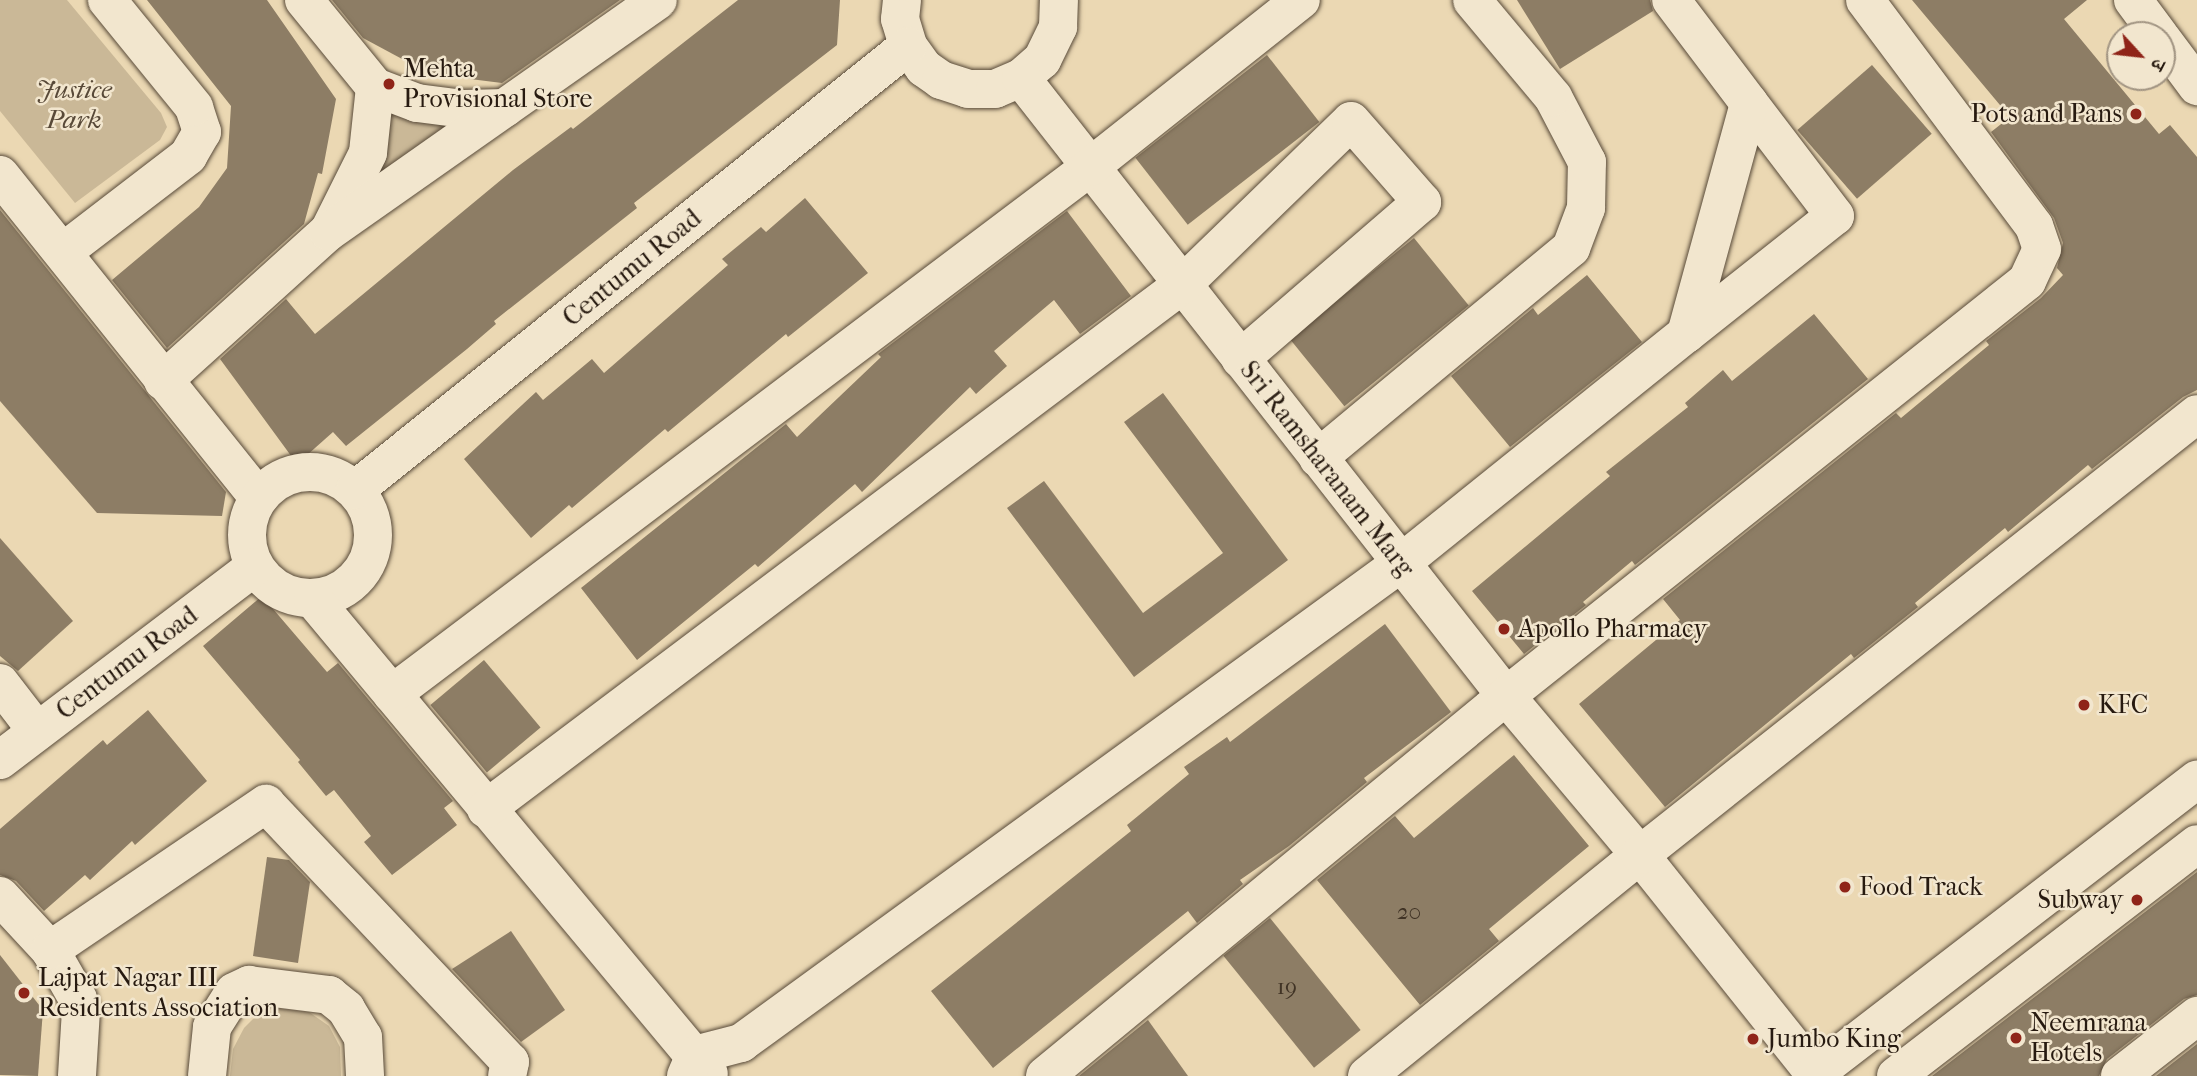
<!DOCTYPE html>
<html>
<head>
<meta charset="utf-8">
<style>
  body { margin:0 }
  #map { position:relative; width:2197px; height:1076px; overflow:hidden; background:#ebd8b3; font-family:"IM FELL French Canon","Noto Serif Devanagari",serif }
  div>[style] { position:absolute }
  .green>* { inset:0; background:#cab897 }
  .building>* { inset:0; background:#8d7d65; transform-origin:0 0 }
  .roads { filter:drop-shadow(0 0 2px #584a39) drop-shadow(0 0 2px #584a39) }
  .minor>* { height:38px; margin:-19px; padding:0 19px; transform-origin:19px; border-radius:19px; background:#f2e6ce }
  .minor>.ring { margin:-19px; padding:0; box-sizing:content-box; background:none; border:38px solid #f2e6ce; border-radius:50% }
  .dots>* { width:19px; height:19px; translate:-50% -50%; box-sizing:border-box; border:4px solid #f2e6ce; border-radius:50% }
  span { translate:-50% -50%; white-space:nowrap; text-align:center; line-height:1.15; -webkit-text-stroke:5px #f2e6ce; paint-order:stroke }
  .number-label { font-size:23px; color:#403325 }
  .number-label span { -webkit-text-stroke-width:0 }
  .poi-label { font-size:26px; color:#271a10 }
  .left { translate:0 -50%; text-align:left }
  .right { translate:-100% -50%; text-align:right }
  .park-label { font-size:26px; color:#584938; font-style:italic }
  .street-label { font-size:26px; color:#271a10 }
  .north { position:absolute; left:2106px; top:21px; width:70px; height:70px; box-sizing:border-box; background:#f2e6ce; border:2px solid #a19482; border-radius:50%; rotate:117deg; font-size:19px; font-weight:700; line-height:28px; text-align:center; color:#271a10 }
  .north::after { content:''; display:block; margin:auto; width:24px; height:32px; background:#8f2418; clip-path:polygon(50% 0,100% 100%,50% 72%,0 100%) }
</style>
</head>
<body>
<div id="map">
  <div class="green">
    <div style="clip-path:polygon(0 0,67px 0,161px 113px,167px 127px,160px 140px,75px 203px,0 111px)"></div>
    <div style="clip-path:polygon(384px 98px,472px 119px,351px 208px)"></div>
    <div style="clip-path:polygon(278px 1008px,309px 1012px,329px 1026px,340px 1047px,341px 1076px,230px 1076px,233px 1049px,244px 1028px,253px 1019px)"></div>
  </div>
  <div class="building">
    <div style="clip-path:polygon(147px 0,267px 0,336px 99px,322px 174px,318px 173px,304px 224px,167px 348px,112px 280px,199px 207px,227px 168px,231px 106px)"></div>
    <div style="clip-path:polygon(332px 0,620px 0,502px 83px,430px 74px,363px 38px)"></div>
    <div style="clip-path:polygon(738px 0,840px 0,837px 45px,634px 203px,637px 208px,494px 321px,496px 324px,467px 349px,346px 446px,333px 432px,297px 464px,220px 359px,286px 299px,315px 334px,513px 170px,571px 127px,573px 129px)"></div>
    <div style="clip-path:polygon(1517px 0,1650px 0,1653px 11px,1560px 69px)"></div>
    <div style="clip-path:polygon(1912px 0,2087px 0,2064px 19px,2159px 134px,2170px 125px,2197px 157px,2197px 390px,2183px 397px,2092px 469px,2088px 465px,2008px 532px,2005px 528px,1915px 603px,1918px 607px,1854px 658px,1851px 654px,1665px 807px,1579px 704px,1680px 620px,1663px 599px,1896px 413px,1901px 418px,1989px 345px,1986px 341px,2041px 298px,2063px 275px,2057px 268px,2063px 243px,2054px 218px,1991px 132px,2010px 117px)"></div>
    <div style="left:1267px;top:55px;width:85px;height:167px;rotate:52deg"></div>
    <div style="left:1872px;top:65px;width:91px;height:99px;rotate:49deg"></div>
    <div style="clip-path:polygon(805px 198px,868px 273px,788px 337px,786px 334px,668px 432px,665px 429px,572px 508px,569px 505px,531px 538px,464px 459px,536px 392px,543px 400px,592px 359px,604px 373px,728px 265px,722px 259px,761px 227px,766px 232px)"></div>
    <div style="clip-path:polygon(0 210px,226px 492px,222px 516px,97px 513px,0 401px)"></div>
    <div style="clip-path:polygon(1067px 211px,1131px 296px,1080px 334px,1054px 300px,994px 351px,1007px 366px,976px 394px,970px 387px,862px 492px,855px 484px,758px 567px,755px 564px,637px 660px,581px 588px,786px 424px,797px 437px,881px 357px,878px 354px)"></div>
    <div style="left:1414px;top:238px;width:87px;height:160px;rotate:51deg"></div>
    <div style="clip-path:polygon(1587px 275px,1642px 342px,1510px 447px,1451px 376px,1533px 308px,1538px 315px)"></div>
    <div style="clip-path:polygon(1814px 314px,1868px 379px,1635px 565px,1632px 561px,1583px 602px,1586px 605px,1524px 654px,1472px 591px,1610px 476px,1606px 472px,1688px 407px,1685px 403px,1723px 370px,1732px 381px)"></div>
    <div style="clip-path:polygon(1163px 393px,1288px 560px,1134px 677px,1007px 508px,1044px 481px,1143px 613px,1223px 553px,1124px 422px)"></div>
    <div style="clip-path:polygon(0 538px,73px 621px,18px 671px,0 656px)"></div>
    <div style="clip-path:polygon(262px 596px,327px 672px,338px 663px,453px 801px,444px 808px,457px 825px,392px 875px,364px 842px,371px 836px,334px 790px,326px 796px,298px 762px,300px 760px,203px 646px)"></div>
    <div style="clip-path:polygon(1385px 624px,1451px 712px,1364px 778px,1367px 782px,1289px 846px,1240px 880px,1243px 884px,1197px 923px,1188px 911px,993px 1068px,931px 991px,1131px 831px,1127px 825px,1189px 774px,1184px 767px,1227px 737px,1230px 742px)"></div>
    <div style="left:484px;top:660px;width:88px;height:70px;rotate:50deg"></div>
    <div style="clip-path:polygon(148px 710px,207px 781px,135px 845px,132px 841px,90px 880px,85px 875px,44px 911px,16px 881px,0 875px,0 829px,103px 740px,107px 745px)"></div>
    <div style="clip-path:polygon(1514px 755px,1589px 846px,1489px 929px,1499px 941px,1420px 1005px,1317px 880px,1395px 816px,1414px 838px)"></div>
    <div style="clip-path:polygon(267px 857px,289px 860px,310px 882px,298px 963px,253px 956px)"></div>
    <div style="clip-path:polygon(2197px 872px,2197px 995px,2184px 999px,2107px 1059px,2099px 1076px,1932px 1076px)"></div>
    <div style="left:1270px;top:918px;width:144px;height:60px;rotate:51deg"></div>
    <div style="clip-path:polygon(511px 931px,565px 1010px,521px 1042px,452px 969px)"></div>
    <div style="clip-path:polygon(0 955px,43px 1010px,38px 1076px,0 1075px)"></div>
    <div style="clip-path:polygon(1148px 1020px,1188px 1076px,1079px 1076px)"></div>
    <div style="clip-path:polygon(2197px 1044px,2197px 1076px,2156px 1076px)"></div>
  </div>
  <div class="roads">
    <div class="minor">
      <div style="left:304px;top:0;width:112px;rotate:50.8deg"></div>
      <div style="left:375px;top:87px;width:66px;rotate:96.1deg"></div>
      <div style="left:368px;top:153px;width:83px;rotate:116.6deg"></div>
      <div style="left:902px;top:0;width:19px;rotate:96deg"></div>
      <div style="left:900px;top:19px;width:28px;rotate:73deg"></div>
      <div style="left:908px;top:46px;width:27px;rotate:54deg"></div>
      <div style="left:924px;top:68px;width:21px;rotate:35deg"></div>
      <div style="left:941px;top:80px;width:28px;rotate:18deg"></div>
      <div style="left:968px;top:89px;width:27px"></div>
      <div style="left:995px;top:89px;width:28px;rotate:-23deg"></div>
      <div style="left:1021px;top:78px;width:28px;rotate:-41deg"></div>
      <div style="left:1042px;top:60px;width:37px;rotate:-64deg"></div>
      <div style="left:1058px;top:27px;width:27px;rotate:-88deg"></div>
      <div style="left:2133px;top:0;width:44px;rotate:53.4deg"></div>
      <div style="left:2162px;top:39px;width:59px;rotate:53.3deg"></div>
      <div style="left:1021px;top:78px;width:786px;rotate:51.88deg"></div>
      <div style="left:1506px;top:696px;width:208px;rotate:49.9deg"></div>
      <div style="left:1640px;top:855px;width:280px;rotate:51.4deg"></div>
      <div style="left:375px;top:87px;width:45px;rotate:20.9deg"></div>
      <div style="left:417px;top:103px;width:47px;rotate:7.3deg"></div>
      <div style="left:464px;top:109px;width:41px;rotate:-1.4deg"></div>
      <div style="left:0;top:175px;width:414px;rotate:51.3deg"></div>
      <div style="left:63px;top:252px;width:158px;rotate:-37.5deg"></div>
      <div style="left:188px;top:156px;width:28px;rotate:-60deg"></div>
      <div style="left:202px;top:132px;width:26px;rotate:-108deg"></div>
      <div style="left:194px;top:107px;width:138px;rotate:-129.1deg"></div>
      <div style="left:1686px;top:334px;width:190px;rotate:-38.4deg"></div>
      <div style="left:1835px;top:216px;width:142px;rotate:-127.3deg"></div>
      <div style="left:163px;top:381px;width:222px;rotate:-42.1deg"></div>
      <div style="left:328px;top:232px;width:403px;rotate:-35.1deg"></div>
      <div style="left:1318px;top:458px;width:329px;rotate:-39.7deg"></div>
      <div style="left:1571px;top:248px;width:43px;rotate:-69.4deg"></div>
      <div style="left:1586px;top:208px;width:46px;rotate:-88.8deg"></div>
      <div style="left:1587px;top:162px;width:73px;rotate:-117.6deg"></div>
      <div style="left:1553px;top:97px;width:126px;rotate:-129.9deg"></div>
      <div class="ring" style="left:247px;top:472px;width:88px;height:88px"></div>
      <div style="left:355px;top:490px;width:709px;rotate:-38.76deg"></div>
      <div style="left:313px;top:599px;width:618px;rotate:50.18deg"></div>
      <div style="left:0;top:683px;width:61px;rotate:52.4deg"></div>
      <div style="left:392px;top:694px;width:875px;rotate:-37.05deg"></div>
      <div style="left:1090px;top:167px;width:269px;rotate:-38.4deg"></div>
      <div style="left:0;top:760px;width:319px;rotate:-37.2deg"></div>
      <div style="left:486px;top:809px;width:871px;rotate:-36.98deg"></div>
      <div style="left:1182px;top:285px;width:235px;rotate:-44.1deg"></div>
      <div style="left:1351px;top:121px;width:108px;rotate:48.8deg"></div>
      <div style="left:1422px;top:202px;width:240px;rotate:139.2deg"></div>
      <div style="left:0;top:896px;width:74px;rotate:47.2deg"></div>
      <div style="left:50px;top:950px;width:56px;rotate:60.3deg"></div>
      <div style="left:78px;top:999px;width:11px;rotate:75deg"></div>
      <div style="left:81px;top:1010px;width:66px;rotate:93.5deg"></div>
      <div style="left:50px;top:950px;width:261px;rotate:-34.1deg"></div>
      <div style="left:266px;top:804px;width:355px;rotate:46.6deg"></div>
      <div style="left:510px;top:1062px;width:14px;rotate:102deg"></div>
      <div style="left:207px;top:1076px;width:49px;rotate:-84.2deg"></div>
      <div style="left:212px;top:1027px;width:41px;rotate:-57.8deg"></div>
      <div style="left:234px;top:992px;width:17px;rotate:-25deg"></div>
      <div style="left:249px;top:985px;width:81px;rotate:7.1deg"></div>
      <div style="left:329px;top:995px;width:22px;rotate:39deg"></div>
      <div style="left:346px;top:1009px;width:33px;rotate:59deg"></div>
      <div style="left:363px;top:1037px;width:39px;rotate:87deg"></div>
      <div style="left:686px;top:1076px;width:23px;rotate:-67deg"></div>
      <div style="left:695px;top:1055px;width:48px;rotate:-14.6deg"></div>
      <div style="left:741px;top:1043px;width:816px;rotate:-36.03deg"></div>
      <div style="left:1401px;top:563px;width:366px;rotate:-38.8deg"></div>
      <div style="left:1686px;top:334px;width:239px;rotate:-74.7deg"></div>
      <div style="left:1749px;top:103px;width:129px;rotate:-127.1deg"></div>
      <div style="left:1045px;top:1076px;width:597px;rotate:-39.5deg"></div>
      <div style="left:1506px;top:696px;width:666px;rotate:-38.54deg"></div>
      <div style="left:2027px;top:281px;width:35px;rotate:-65deg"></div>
      <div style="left:2042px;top:249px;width:24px;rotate:-109deg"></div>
      <div style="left:2034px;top:226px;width:282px;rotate:-126.8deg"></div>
      <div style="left:1367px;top:1076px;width:351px;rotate:-39deg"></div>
      <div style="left:1640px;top:855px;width:710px;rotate:-38.37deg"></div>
      <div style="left:1812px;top:1076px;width:486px;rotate:-37.6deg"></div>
      <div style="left:1896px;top:1076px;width:380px;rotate:-37.6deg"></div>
      <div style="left:2120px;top:1076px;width:98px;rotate:-37.9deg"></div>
    </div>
  </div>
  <div class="dots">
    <div style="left:389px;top:84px;background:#8f2418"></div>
    <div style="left:2136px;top:114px;background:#8f2418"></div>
    <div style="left:1504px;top:629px;background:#8f2418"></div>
    <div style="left:2084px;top:705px;background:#8f2418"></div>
    <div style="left:1845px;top:887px;background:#8f2418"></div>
    <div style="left:2137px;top:900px;background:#8f2418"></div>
    <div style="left:24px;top:993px;background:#8f2418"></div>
    <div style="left:2016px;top:1038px;background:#8f2418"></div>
    <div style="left:1753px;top:1039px;background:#8f2418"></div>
  </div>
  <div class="number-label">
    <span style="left:1409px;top:912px">20</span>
    <span style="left:1287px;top:987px">19</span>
  </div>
  <div class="poi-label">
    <span class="left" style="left:403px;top:84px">Mehta<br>Provisional Store</span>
    <span class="right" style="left:2122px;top:114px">Pots and Pans</span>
    <span class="left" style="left:1518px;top:629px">Apollo Pharmacy</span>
    <span class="left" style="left:2098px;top:705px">KFC</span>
    <span class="left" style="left:1859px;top:887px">Food Track</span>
    <span class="right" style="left:2123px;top:900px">Subway</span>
    <span class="left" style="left:38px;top:993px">Lajpat Nagar III<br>Residents Association</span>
    <span class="left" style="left:2030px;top:1038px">Neemrana<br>Hotels</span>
    <span class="left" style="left:1767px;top:1039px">Jumbo King</span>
  </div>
  <div class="park-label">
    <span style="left:74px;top:105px">Justice<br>Park</span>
  </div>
  <div class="street-label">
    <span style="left:632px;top:268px;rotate:-39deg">Centumu Road</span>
    <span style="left:1327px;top:469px;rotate:52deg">Sri Ramsharanam Marg</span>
    <span style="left:127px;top:663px;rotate:-37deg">Centumu Road</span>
  </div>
  <div class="north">उ</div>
</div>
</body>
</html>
